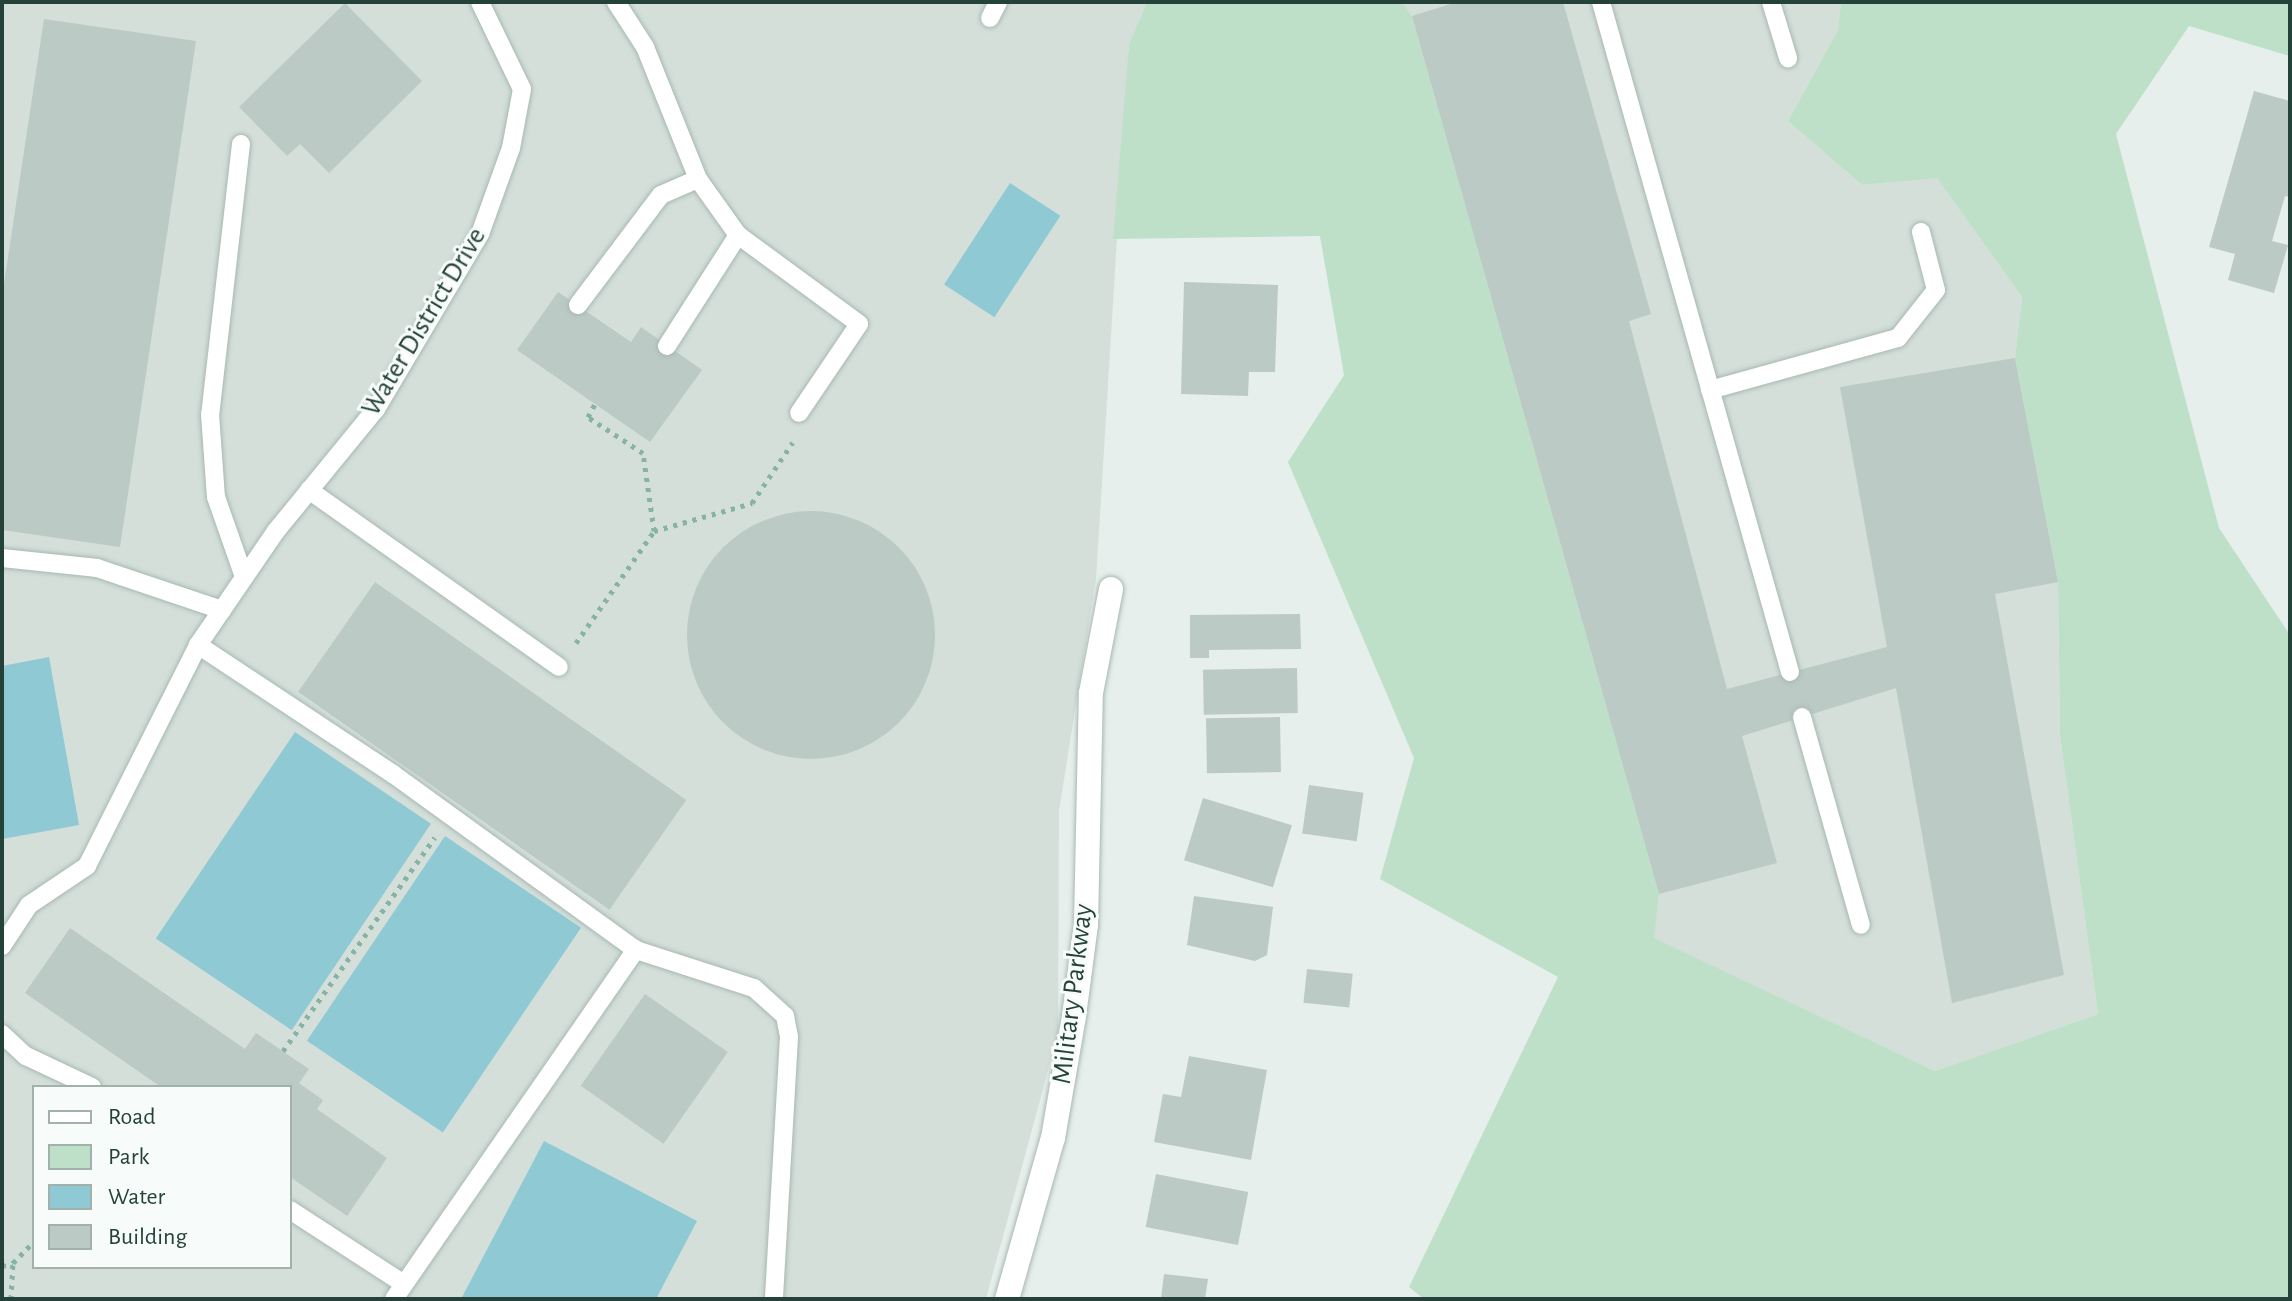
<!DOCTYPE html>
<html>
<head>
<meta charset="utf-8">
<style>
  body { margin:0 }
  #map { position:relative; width:2292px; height:1301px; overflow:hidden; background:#e6efeb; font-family:"Alegreya Sans",sans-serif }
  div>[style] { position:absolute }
  .built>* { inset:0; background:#d4dfda }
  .green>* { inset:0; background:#bfe0c8 }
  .water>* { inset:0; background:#8ec9d4; transform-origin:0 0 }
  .building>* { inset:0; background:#bbcac4; transform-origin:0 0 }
  .round { border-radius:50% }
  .path>* { height:5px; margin-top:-2.5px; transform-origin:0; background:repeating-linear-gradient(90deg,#86b3a5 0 4px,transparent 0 10px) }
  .roads { filter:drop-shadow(0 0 2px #a8b8b2) drop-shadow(0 0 2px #a8b8b2) }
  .service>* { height:18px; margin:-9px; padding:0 9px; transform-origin:9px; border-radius:9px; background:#fff }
  .minor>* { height:24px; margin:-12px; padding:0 12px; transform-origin:12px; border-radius:12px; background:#fff }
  span { translate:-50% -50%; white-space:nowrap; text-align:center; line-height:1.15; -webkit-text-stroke:6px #f7fbf9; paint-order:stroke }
  .street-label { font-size:28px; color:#24423a }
  .frame { position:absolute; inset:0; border:4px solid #24423a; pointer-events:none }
  .legend { position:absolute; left:32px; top:1085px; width:260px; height:184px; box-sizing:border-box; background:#f7fbf9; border:2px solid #a3b1ad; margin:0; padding:10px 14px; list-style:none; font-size:24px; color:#24423a }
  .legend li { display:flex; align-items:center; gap:16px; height:40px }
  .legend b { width:40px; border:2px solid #a3b1ad }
</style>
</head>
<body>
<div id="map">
  <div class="built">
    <div style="clip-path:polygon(evenodd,2px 2px,1147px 2px,1129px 44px,1096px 579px,1059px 811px,1058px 1034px,986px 1299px,2px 1299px,2px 2px,34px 1087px,290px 1087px,290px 1267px,34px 1267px,34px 1087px)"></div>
    <div style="clip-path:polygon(1402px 2px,1841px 2px,1838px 30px,1788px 121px,1862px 185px,1937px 177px,2022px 297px,2015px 358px,2058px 582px,2060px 736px,2098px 1014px,1935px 1071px,1653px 939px,1659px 894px,1412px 16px)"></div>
  </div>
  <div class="green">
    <div style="clip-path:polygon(1147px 2px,1402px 2px,1412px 16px,1659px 894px,1654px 938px,1935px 1071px,2098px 1014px,2060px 736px,2058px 582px,2015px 358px,2022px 297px,1937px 178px,1862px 185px,1788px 121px,1838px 30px,1841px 2px,2290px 2px,2290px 56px,2189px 26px,2116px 134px,2219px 528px,2290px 635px,2290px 1299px,1424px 1299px,1409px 1287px,1558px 977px,1380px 879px,1414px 758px,1288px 462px,1344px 375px,1320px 236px,1113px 239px,1129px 44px)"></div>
  </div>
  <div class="water">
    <div style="left:1010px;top:183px;width:60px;height:121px;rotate:33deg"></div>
    <div style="clip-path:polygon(49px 657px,79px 825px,2px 839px,2px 666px)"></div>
    <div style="left:295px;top:732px;width:164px;height:249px;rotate:34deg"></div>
    <div style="left:445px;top:836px;width:164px;height:247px;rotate:34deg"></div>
    <div style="clip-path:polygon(544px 1141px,697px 1221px,656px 1299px,461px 1299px)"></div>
  </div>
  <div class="building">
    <div style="clip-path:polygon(1457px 2px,1563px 2px,1651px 314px,1629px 321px,1727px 689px,1887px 647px,1840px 387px,2015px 358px,2058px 582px,1995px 594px,2064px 975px,1952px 1003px,1896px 688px,1742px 736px,1777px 863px,1659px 894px,1412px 16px)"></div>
    <div style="clip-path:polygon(345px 3px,422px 81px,329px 173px,300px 144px,287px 156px,239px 107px)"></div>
    <div style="clip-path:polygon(44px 19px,196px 41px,120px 547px,2px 530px,2px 297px)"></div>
    <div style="clip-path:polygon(2254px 91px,2290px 101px,2290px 197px,2285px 196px,2272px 241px,2288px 245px,2274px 293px,2228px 280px,2235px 254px,2209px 247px)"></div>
    <div style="clip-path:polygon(1184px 282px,1278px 285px,1275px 372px,1249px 372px,1248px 396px,1181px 394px)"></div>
    <div style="clip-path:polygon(558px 292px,631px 342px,641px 327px,702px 370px,650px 442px,517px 350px)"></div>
    <div class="round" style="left:687px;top:511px;width:248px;height:248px"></div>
    <div style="left:375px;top:582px;width:380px;height:134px;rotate:35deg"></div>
    <div style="clip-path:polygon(1300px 614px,1301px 649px,1209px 650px,1209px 658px,1190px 658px,1190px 615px)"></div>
    <div style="left:1297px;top:668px;width:45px;height:94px;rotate:89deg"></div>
    <div style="left:1280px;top:717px;width:55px;height:74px;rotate:89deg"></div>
    <div style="left:1309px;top:785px;width:55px;height:49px;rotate:8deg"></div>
    <div style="left:1203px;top:798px;width:93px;height:65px;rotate:17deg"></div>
    <div style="clip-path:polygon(1194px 896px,1273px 907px,1267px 955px,1255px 961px,1187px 945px)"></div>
    <div style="clip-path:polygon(70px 928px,245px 1049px,256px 1033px,309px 1069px,299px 1083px,323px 1100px,317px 1109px,387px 1158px,347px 1216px,290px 1177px,290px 1087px,161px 1087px,25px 993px)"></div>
    <div style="left:1307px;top:969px;width:46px;height:34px;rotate:6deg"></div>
    <div style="left:645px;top:994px;width:101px;height:112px;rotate:35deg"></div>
    <div style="clip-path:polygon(1189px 1056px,1267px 1070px,1251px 1160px,1154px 1142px,1163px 1094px,1181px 1097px)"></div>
    <div style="left:1156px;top:1174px;width:94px;height:54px;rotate:11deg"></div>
    <div style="clip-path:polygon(1164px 1274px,1208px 1279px,1205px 1299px,1161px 1299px)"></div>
  </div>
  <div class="path">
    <div style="left:654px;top:531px;width:102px;rotate:-15.9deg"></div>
    <div style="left:752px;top:503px;width:73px;rotate:-56.1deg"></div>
    <div style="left:576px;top:643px;width:136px;rotate:-55.1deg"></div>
    <div style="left:654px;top:531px;width:79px;rotate:-98deg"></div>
    <div style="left:643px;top:453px;width:66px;rotate:-146.8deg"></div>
    <div style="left:588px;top:417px;width:15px;rotate:-62deg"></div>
    <div style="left:283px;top:1051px;width:262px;rotate:-54.6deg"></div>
    <div style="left:2px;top:1266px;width:11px;rotate:-15deg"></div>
    <div style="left:11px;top:1299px;width:36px;rotate:-87deg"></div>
    <div style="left:13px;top:1263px;width:30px;rotate:-46deg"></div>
  </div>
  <div class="roads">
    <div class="service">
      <div style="left:616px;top:2px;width:54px;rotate:57.2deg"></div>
      <div style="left:645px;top:47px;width:142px;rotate:68.1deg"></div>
      <div style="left:698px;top:179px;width:69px;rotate:54.5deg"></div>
      <div style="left:738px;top:235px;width:150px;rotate:36.3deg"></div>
      <div style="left:859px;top:324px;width:107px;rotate:124deg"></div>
      <div style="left:1601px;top:2px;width:696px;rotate:74.25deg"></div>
      <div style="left:1771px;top:2px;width:59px;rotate:73.1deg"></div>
      <div style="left:990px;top:18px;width:18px;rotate:-63deg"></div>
      <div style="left:241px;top:144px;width:272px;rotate:96.5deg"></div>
      <div style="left:210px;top:414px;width:83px;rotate:85.9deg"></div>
      <div style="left:216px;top:497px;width:85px;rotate:70.7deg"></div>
      <div style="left:578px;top:305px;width:138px;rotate:-53deg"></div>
      <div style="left:661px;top:195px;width:40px;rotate:-23.4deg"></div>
      <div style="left:667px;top:346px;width:132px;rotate:-57.4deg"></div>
      <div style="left:1710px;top:390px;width:195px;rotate:-15.5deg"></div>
      <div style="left:1898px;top:338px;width:61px;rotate:-51.6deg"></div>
      <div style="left:1936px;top:290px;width:60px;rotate:-104.5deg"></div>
      <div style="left:309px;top:490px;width:306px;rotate:35.3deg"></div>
      <div style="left:2px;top:558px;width:96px;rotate:6deg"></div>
      <div style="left:97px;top:568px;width:132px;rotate:18.6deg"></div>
      <div style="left:198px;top:645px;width:234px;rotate:33.5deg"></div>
      <div style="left:393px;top:774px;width:300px;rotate:35.9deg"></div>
      <div style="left:636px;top:950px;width:124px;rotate:17.9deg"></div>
      <div style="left:754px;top:988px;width:42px;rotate:42.1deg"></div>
      <div style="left:785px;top:1016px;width:21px;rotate:79deg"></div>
      <div style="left:789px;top:1037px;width:262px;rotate:93.3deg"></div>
      <div style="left:1802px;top:717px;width:216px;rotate:74.2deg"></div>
      <div style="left:2px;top:946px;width:49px;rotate:-56.6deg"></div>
      <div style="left:29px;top:905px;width:70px;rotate:-33.9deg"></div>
      <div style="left:87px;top:866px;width:247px;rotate:-63.3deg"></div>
      <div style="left:198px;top:645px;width:138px;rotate:-55.6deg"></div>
      <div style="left:276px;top:531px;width:158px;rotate:-50.7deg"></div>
      <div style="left:376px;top:409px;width:204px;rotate:-59.3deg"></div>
      <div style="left:480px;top:234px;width:91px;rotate:-70.2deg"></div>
      <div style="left:511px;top:148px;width:60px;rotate:-79.4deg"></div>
      <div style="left:522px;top:89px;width:97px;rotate:-115.8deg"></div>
      <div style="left:2px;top:1034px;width:33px;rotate:43deg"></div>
      <div style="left:26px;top:1056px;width:73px;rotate:25.2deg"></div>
      <div style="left:290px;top:1210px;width:132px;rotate:33deg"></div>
      <div style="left:394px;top:1299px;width:425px;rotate:-55.3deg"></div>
    </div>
    <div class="minor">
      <div style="left:1007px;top:1299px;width:167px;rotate:-74.1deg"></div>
      <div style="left:1053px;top:1138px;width:124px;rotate:-80.2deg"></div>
      <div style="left:1074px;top:1016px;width:92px;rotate:-82.5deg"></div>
      <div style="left:1086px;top:925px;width:232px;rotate:-88.8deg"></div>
      <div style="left:1091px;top:693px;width:106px;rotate:-79.1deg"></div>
    </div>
  </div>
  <div class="street-label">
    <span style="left:424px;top:322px;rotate:-59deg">Water District Drive</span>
    <span style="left:1073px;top:994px;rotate:-83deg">Military Parkway</span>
  </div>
  <div class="frame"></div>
  <ul class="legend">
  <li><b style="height:10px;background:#fff"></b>Road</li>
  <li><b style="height:22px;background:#bfe0c8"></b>Park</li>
  <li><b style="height:22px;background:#8ec9d4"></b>Water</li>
  <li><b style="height:22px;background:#bbcac4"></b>Building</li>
  </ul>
</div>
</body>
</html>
